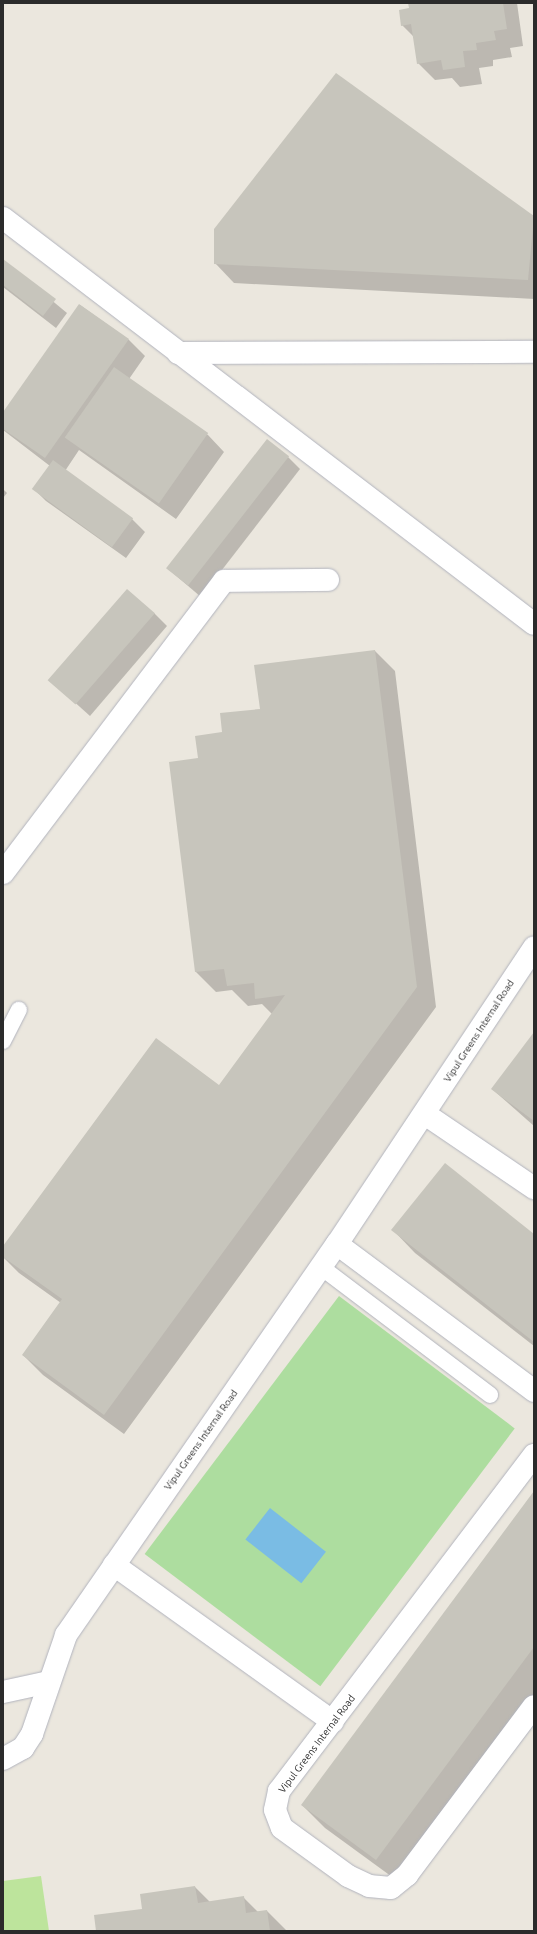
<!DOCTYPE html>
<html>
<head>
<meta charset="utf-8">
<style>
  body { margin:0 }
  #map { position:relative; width:537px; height:1934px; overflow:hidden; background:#ebe7de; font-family:Ubuntu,sans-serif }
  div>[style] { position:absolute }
  .green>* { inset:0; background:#addd9f; transform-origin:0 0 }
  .pitch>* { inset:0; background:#bde49c }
  .water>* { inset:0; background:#7abce4; transform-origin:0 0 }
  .shadow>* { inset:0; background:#0003 }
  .building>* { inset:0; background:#c7c5bc; transform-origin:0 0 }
  .roads { filter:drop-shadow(0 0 1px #b1b3bd) drop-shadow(0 0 1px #b1b3bd) }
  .lane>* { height:16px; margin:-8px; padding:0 8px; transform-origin:8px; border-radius:8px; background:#fff }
  .street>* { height:22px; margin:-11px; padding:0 11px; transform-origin:11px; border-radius:11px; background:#fff }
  span { translate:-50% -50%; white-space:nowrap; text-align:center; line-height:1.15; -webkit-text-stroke:4px #fff; paint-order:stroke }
  .street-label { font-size:10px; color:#2b2b2b }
  .frame { position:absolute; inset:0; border:4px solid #2b2b2b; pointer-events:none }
</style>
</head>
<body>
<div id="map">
  <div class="green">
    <div style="left:339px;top:1296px;width:220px;height:323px;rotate:37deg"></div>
  </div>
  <div class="pitch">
    <div style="clip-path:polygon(41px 1876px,49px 1931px,3px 1931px,3px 1881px)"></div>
  </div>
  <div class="water">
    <div style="left:270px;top:1508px;width:71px;height:40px;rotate:38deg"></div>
  </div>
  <div class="shadow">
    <div style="clip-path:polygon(409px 3px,517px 3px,523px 46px,510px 48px,512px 57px,493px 60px,493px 66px,479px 68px,482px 84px,460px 87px,452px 78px,435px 80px,418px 63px,414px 37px,402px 25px,410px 9px)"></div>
    <div style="clip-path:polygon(336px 74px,534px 217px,534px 299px,234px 283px,215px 263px)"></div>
    <div style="clip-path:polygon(3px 260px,67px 313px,56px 328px,3px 287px)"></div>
    <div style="clip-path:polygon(80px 305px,129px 340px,145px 356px,129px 379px,208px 435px,224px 452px,176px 519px,79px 450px,65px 471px,132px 519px,145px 532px,126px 558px,46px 501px,34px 489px,50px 466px,3px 430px,3px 414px)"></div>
    <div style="clip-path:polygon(288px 457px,300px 469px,201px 597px,167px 568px)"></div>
    <div style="clip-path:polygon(3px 489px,7px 493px,3px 498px)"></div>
    <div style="clip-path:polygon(154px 613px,167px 626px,90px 716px,51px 681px)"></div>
    <div style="clip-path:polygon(375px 651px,395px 671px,436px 1007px,124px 1434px,43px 1375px,23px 1355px,61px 1303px,19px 1273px,3px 1257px,3px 1248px,220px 1087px,272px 1014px,262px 1004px,248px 1006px,232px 990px,216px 992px,196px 972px,170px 763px,199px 759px,223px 733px,261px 710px)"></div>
    <div style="clip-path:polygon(534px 1034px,534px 1126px,492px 1089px)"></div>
    <div style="clip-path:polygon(393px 1230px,534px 1235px,534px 1346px,415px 1253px)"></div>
    <div style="clip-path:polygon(534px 1492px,534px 1700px,399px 1882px,325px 1828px,302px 1805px)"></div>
    <div style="clip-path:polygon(195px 1887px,210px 1902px,244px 1898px,258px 1912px,267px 1911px,287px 1931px,97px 1931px)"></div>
  </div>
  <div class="building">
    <div style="clip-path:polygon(408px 3px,503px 3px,507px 29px,494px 31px,496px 40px,476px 43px,477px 50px,463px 51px,465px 67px,443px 70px,441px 60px,417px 64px,411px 24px,401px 26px,399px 10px,409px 8px)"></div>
    <div style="clip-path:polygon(336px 73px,534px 216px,528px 280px,214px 264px,214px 229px)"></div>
    <div style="clip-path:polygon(3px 259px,56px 299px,43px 316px,3px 285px)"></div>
    <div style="clip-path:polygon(79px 304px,129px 339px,45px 458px,3px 429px,3px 412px)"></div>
    <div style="left:114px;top:367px;width:115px;height:86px;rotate:35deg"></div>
    <div style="left:267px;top:439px;width:28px;height:164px;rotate:38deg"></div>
    <div style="left:53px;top:460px;width:99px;height:36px;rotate:36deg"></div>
    <div style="left:127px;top:589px;width:37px;height:121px;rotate:41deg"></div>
    <div style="clip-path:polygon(375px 650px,417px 987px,104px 1415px,22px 1355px,62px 1299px,3px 1257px,3px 1246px,156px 1038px,219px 1085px,285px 995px,255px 999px,254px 983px,227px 986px,224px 969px,195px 972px,169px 762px,198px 758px,195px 736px,222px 732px,220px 713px,260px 709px,254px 665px)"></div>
    <div style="clip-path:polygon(534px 1032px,534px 1121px,491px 1089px)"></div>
    <div style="clip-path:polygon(445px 1163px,534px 1234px,534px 1342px,391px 1230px)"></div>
    <div style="clip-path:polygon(534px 1491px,534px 1647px,376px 1860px,301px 1805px)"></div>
    <div style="clip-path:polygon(195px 1886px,198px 1903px,244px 1896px,246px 1913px,267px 1910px,270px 1931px,96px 1931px,94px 1915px,142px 1909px,140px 1894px)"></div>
  </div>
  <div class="roads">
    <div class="lane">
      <div style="left:3px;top:1041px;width:35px;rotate:-63deg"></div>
      <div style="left:321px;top:1267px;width:212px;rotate:37.1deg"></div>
    </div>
    <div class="street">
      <div style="left:3px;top:218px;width:668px;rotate:37.4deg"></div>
      <div style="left:178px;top:353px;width:356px;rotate:-0.2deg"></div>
      <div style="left:3px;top:873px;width:366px;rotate:-52.9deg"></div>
      <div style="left:224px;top:581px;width:104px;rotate:-0.6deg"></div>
      <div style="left:425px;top:1114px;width:132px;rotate:34.2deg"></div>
      <div style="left:337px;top:1244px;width:246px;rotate:36.7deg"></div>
      <div style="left:534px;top:1455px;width:422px;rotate:127.2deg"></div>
      <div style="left:279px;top:1791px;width:19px;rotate:102deg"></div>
      <div style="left:275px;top:1810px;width:19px;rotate:69deg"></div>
      <div style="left:282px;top:1828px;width:82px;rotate:36deg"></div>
      <div style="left:348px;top:1876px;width:23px;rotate:25deg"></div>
      <div style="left:369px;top:1886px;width:22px;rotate:5deg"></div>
      <div style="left:391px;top:1888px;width:21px;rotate:-39deg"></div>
      <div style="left:407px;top:1875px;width:211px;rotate:-53.1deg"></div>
      <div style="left:114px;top:1565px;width:269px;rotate:35.6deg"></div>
      <div style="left:3px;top:1692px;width:47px;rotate:-12.3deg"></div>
      <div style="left:3px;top:1759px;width:23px;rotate:-29deg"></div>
      <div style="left:23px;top:1748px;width:17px;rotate:-57deg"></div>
      <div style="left:32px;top:1734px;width:105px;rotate:-71deg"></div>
      <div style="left:66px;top:1635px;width:476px;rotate:-55.3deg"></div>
      <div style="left:337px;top:1244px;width:356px;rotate:-56.4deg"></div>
    </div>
  </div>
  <div class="street-label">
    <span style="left:479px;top:1031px;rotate:-57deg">Vipul Greens Internal Road</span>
    <span style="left:201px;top:1440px;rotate:-55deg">Vipul Greens Internal Road</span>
    <span style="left:317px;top:1744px;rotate:-53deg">Vipul Greens Internal Road</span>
  </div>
  <div class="frame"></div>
</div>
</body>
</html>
